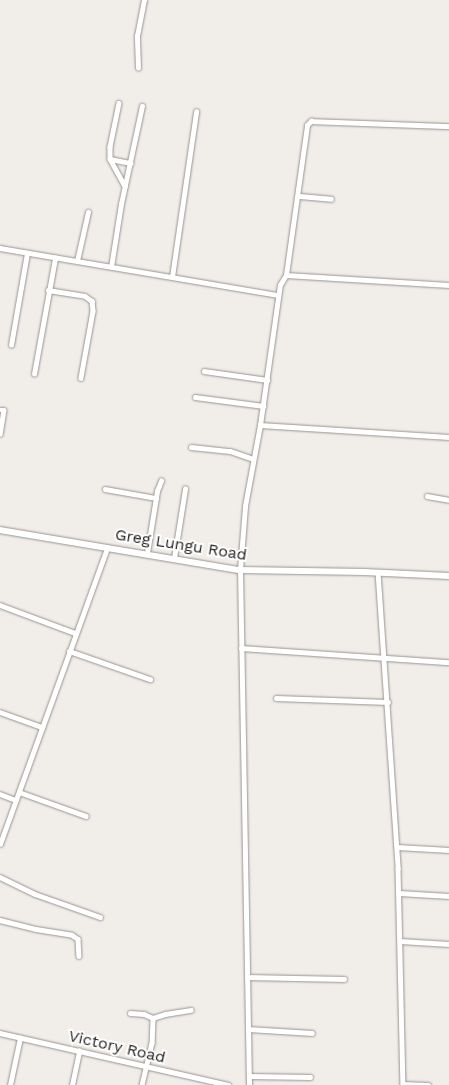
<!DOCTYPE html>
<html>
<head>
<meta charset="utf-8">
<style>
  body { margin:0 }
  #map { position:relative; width:449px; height:1085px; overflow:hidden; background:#f1ede9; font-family:"Work Sans",sans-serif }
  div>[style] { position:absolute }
  .roads { filter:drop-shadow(0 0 1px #979490) drop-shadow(0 0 1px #979490) }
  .street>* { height:4.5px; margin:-2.25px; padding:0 2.25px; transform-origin:2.25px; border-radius:2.25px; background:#fff }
  .secondary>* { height:5.5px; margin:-2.75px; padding:0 2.75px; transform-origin:2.75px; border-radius:2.75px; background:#fff }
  span { translate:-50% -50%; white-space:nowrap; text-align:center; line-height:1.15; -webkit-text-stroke:4px #fff; paint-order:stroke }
  .street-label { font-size:16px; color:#232221 }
</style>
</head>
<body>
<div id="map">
  <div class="roads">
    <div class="street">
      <div style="left:138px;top:68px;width:32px;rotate:-92deg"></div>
      <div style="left:137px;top:36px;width:37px;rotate:-79deg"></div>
      <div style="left:119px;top:103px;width:45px;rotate:101.6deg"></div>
      <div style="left:110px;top:147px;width:12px;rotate:90deg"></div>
      <div style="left:110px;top:159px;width:31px;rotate:61deg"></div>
      <div style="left:110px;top:159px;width:21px;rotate:11deg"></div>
      <div style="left:299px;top:196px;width:32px;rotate:5deg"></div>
      <div style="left:0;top:248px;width:282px;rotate:9.6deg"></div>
      <div style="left:77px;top:261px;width:50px;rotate:-77.3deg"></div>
      <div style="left:111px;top:267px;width:64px;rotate:-81deg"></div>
      <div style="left:121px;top:204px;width:100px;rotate:-77.9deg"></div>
      <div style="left:286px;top:275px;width:163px;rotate:3.5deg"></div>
      <div style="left:172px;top:277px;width:167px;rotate:-81.7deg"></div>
      <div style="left:48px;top:290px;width:37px;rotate:9deg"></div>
      <div style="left:85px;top:296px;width:9px;rotate:36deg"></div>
      <div style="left:92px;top:301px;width:10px;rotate:84deg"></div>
      <div style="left:93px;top:311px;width:68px;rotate:100.2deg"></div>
      <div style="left:11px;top:345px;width:93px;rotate:-80.1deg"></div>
      <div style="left:204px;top:371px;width:64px;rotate:8.1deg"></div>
      <div style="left:34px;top:374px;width:118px;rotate:-79.7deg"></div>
      <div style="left:195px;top:397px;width:69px;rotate:7.5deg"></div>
      <div style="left:0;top:410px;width:4px"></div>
      <div style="left:4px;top:410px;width:24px;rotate:99deg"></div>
      <div style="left:260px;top:425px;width:189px;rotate:3.6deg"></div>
      <div style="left:191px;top:447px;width:39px;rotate:6deg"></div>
      <div style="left:230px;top:451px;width:24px;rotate:19deg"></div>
      <div style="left:105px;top:489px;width:52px;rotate:10deg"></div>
      <div style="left:427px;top:496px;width:22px;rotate:10deg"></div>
      <div style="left:147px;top:553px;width:63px;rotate:-80.8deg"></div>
      <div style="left:157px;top:491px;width:11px;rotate:-68deg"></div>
      <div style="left:174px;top:558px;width:70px;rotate:-80.9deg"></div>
      <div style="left:378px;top:572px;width:297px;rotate:86.1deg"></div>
      <div style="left:398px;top:868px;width:217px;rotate:88.7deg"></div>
      <div style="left:0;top:605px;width:80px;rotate:20.5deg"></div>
      <div style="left:241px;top:648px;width:208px;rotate:3.9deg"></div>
      <div style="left:69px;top:651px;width:86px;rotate:19.1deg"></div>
      <div style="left:276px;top:698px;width:112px;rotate:2deg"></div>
      <div style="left:0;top:712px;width:45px;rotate:19.7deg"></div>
      <div style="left:19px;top:792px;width:71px;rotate:19.7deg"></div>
      <div style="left:0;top:794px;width:17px;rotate:21deg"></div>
      <div style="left:0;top:844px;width:315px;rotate:-70.1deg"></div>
      <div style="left:397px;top:847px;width:52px;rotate:3.3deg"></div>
      <div style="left:0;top:877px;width:39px;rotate:26deg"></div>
      <div style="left:35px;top:894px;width:69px;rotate:19.5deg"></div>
      <div style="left:399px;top:893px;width:50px;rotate:3.4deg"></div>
      <div style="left:0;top:920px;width:37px;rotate:14deg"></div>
      <div style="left:36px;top:929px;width:36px;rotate:9deg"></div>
      <div style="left:72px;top:935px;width:7px;rotate:34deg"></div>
      <div style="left:78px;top:939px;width:17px;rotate:87deg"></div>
      <div style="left:400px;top:941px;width:49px;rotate:3.5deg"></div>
      <div style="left:247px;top:977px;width:97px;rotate:1.2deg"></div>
      <div style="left:130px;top:1013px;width:14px;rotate:4deg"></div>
      <div style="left:144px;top:1014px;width:10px;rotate:24deg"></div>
      <div style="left:153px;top:1018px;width:25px;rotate:92deg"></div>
      <div style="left:152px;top:1043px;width:43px;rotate:103.4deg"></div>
      <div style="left:153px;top:1018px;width:13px;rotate:-18deg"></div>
      <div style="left:165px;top:1014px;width:26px;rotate:-9deg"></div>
      <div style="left:248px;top:1029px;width:64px;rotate:3.6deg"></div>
      <div style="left:0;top:1033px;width:234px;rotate:12.8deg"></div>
      <div style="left:249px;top:1076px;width:61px;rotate:0.9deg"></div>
      <div style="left:403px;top:1084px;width:25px;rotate:2deg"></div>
      <div style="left:10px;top:1085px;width:48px;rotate:-78deg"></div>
      <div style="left:72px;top:1085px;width:35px;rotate:-78deg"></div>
      <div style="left:249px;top:1085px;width:515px;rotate:-91deg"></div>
      <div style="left:240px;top:570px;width:64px;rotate:-85.5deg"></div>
      <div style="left:245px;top:506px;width:82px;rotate:-79.5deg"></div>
      <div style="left:260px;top:425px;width:141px;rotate:-81.9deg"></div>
      <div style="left:280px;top:285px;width:12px;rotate:-59deg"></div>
      <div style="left:286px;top:275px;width:151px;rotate:-82deg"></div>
      <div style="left:307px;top:125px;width:6px;rotate:-45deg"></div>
      <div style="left:311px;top:121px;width:138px;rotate:2.1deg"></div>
    </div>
    <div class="secondary">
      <div style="left:0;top:530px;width:243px;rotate:9.5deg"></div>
      <div style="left:240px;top:570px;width:125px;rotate:0.9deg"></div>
      <div style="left:365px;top:572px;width:84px;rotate:2.7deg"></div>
    </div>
  </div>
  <div class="street-label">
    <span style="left:181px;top:545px;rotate:9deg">Greg Lungu Road</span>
    <span style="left:117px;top:1047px;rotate:13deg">Victory Road</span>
  </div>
</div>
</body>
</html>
